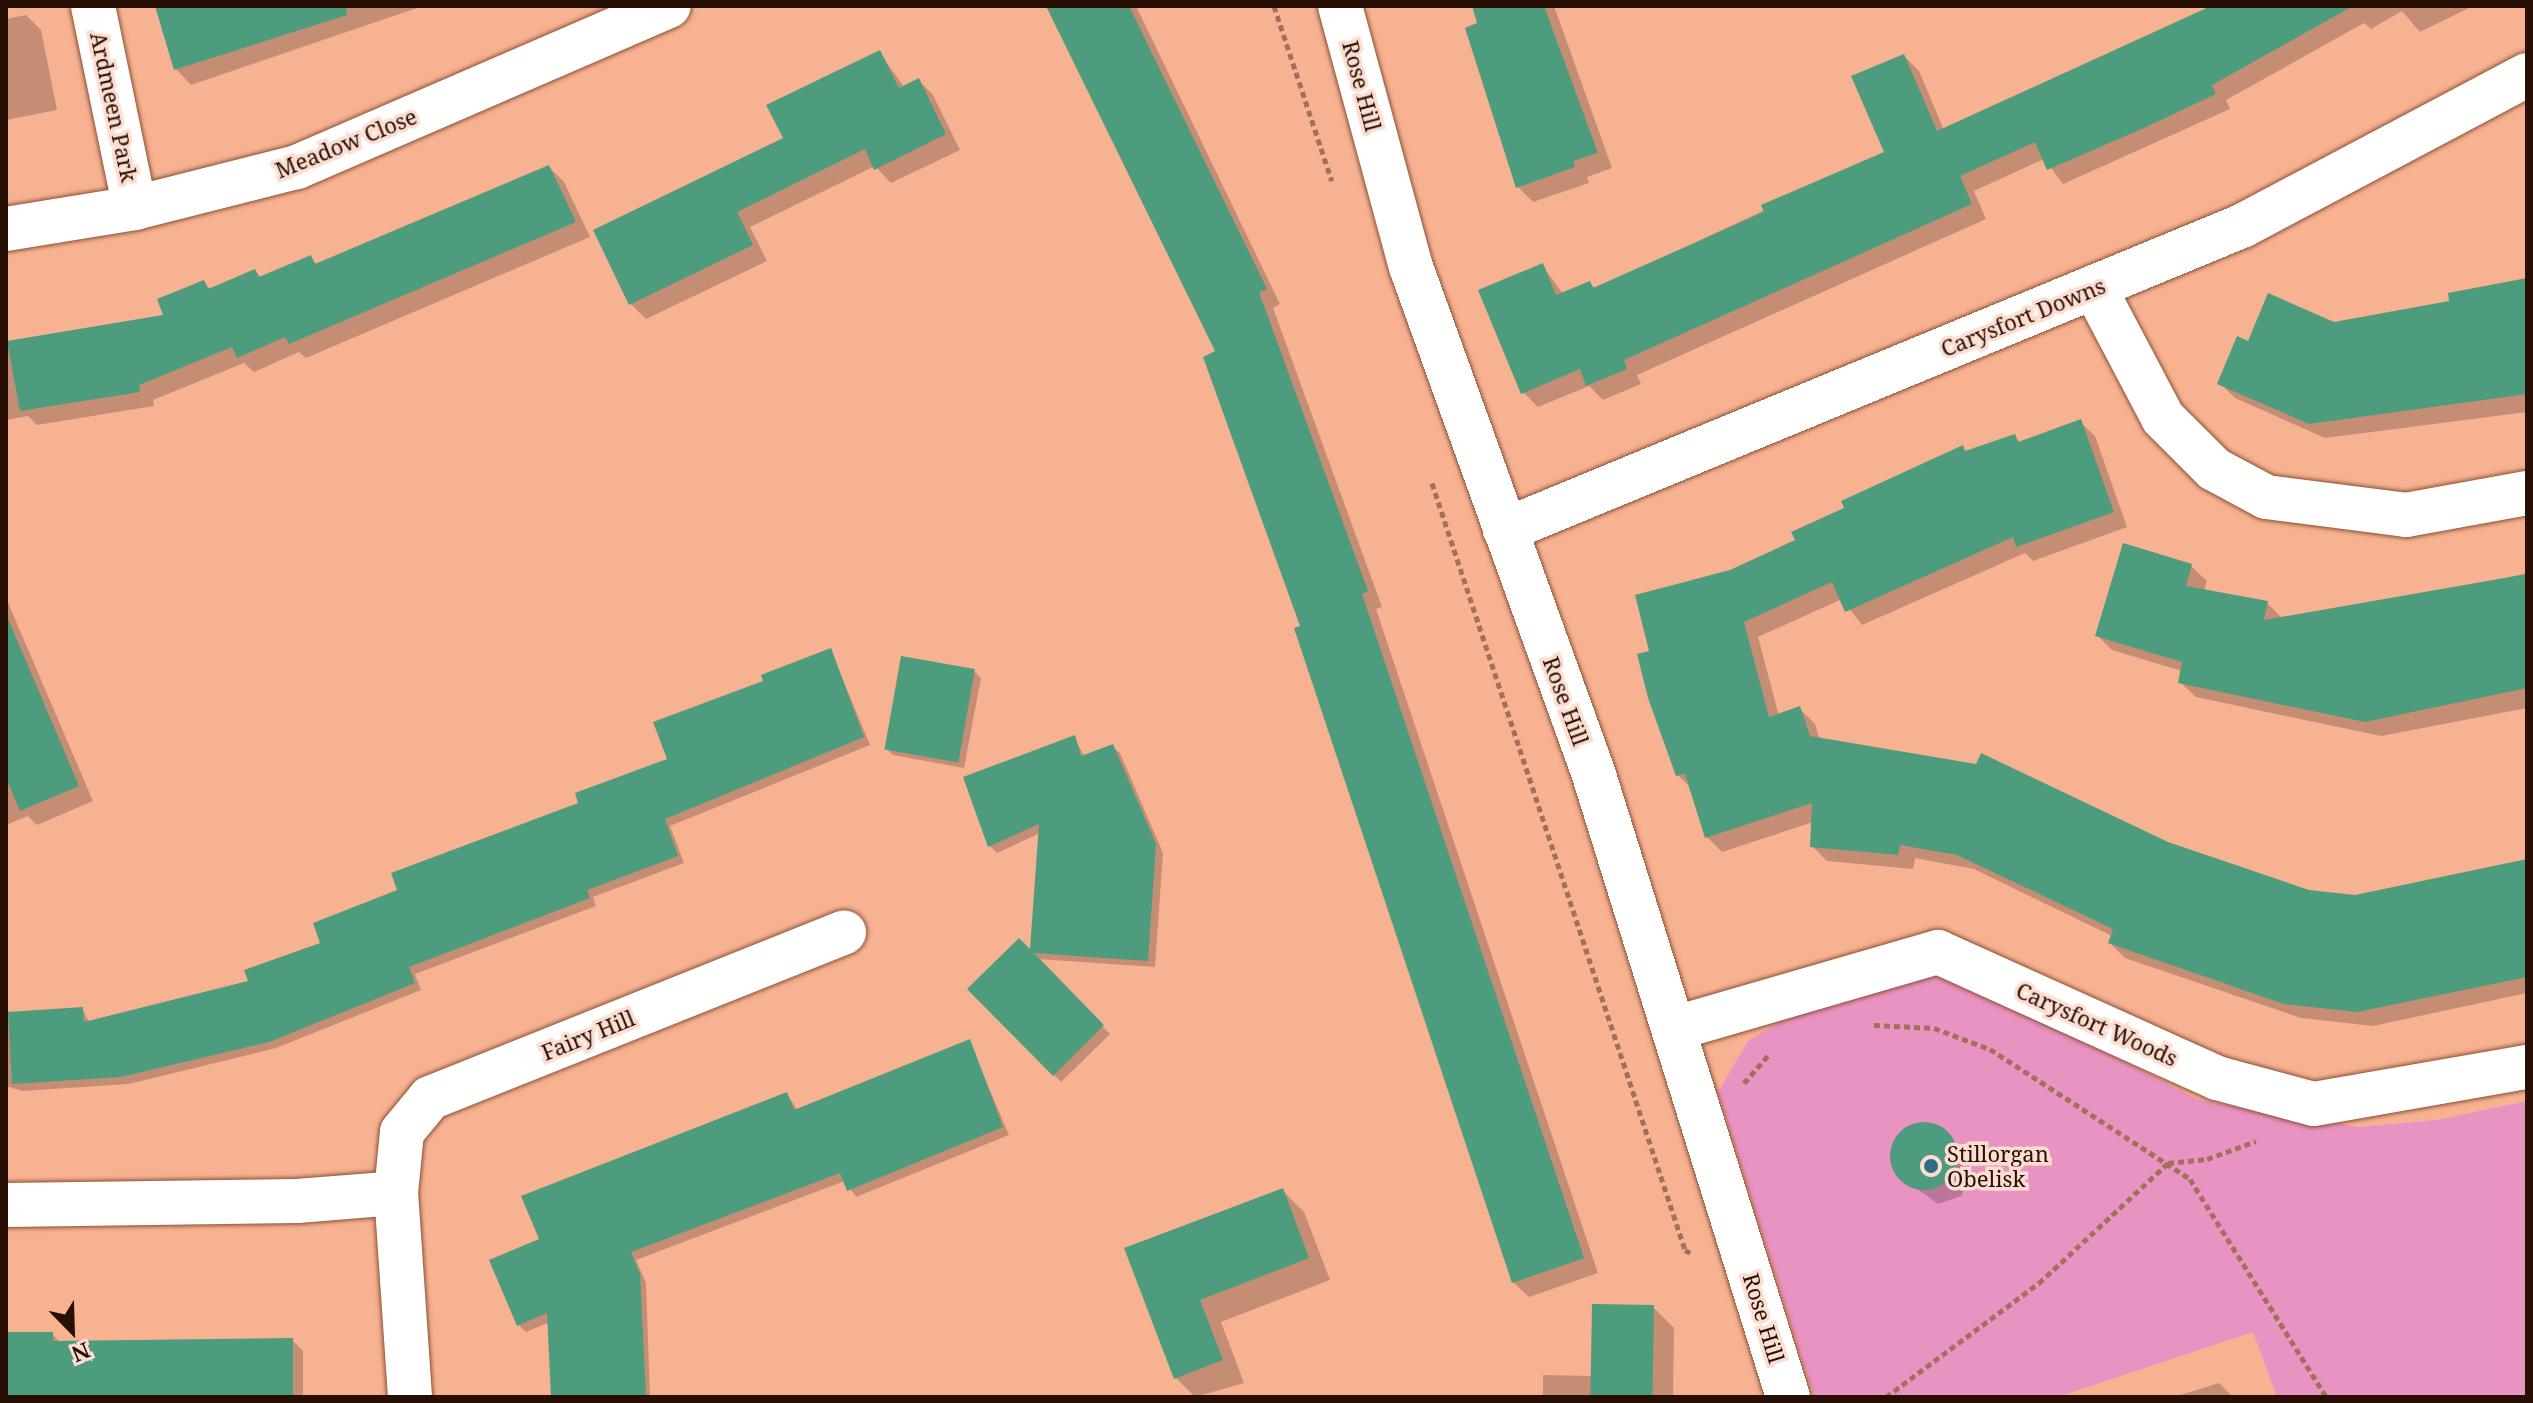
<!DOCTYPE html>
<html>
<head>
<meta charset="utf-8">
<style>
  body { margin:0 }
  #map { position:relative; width:2533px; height:1403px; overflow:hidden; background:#f7b292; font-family:"Noto Serif",serif }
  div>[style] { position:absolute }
  .green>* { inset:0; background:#e993c2 }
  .shadow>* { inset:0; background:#0003 }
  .building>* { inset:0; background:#4c9c7d; transform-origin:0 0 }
  .round { border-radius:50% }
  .path>* { height:5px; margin-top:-2.5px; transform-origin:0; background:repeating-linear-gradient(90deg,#a37059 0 6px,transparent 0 10px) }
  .roads { filter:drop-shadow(0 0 2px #8c5032) drop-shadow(0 0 2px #8c5032) }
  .street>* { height:44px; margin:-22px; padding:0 22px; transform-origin:22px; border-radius:22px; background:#fff }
  .dots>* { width:22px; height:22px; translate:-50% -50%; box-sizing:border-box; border:4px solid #fbded1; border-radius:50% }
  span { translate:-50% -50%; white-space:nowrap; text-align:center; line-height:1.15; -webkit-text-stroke:7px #fbded1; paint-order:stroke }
  .street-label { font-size:22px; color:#270f04 }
  .poi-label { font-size:22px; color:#270f04 }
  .left { translate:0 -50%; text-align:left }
  .frame { position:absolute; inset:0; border:8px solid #270f04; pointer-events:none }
  .north { position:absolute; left:32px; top:1291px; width:80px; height:80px; -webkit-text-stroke:6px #fbded1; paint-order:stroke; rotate:157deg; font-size:22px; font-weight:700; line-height:32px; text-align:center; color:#270f04 }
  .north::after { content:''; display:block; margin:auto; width:28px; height:36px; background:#270f04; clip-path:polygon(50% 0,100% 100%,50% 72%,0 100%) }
</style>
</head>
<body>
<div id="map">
  <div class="green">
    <div style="clip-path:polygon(1935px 974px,1977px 986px,2199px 1100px,2358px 1127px,2437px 1120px,2527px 1101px,2527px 1397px,2277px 1397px,2253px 1332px,2058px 1397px,1814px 1397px,1718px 1092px,1748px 1041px,1792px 1015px)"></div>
  </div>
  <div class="shadow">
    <div style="clip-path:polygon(157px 6px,423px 6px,191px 85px,176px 69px)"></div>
    <div style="clip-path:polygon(1048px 6px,1136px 6px,1280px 304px,1273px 308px,1382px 607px,1376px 609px,1598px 1273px,1529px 1297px,1513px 1282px,1218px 352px)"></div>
    <div style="clip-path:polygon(1479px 6px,1554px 6px,1612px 168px,1587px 177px,1589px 183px,1533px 202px,1518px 187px)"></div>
    <div style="clip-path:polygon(2216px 6px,2473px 6px,2420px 32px,2402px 11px,2371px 29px,2364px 23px,2226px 100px,2230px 109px,2063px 184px,2044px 159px,1974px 191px,1986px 219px,1637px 375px,1641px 384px,1603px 400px,1589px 386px,1538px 407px,1523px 392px,1542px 265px,1563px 294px,1590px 283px,1596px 289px,1886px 153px,1904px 56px,1919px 71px,1944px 130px)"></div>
    <div style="clip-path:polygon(26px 15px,41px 30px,57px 110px,6px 120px,6px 19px)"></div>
    <div style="clip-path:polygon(880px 53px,904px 87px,918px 80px,933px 95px,960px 150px,891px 183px,875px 166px,750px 227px,767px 261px,646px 319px,631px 304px,785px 139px)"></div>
    <div style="clip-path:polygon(549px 167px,564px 182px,590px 237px,306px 358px,299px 352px,254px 372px,244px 363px,153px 400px,154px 406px,37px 425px,28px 416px,6px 420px,6px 344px,166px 317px,204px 282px,211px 290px,255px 271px,262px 278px,310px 258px,318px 265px)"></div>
    <div style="clip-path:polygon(2527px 278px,2527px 412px,2325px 438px,2235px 398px,2220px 383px,2249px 343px,2452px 302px)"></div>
    <div style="clip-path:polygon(2080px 422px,2095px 436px,2127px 527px,2033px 561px,2025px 553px,1862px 625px,1842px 599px,1758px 637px,1779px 716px,1800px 709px,1815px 724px,1820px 740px,2167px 844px,2309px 892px,2356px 897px,2527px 860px,2527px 993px,2373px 1026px,2301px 1018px,2125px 958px,2110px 943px,2112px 936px,1974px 869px,1915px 858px,1913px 869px,1827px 861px,1812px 846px,1813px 822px,1722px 852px,1707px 837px,1692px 789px,1678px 775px,1652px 652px,1731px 572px,1797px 541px,1846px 509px,1962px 448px,1967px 452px,2014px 436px,2021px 443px)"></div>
    <div style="clip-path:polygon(2191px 566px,2207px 581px,2204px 591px,2267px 603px,2283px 619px,2433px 596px,2527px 573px,2527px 708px,2381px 736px,2196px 697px,2180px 682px,2182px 671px,2112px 650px,2097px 635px)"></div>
    <div style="clip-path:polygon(6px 598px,93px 801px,37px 825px,28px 816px,6px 825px)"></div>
    <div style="clip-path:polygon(831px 651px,870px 745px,670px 826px,684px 863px,593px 897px,596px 906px,415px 974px,421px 990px,276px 1048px,129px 1084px,22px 1091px,6px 1086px,6px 1018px,82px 1009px,90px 1023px,250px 982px,323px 945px,400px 892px,670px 760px,766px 683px)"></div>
    <div style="clip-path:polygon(974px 671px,981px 678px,964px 768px,893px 755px,886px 748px)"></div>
    <div style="clip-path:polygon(1074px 738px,1085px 757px,1112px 746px,1120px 753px,1163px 853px,1155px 967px,1037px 959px,1110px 1034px,1061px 1082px,970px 989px,1032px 953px,1040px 833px,997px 853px,990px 846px)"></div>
    <div style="clip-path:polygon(969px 1041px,1009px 1135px,856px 1197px,845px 1181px,636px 1260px,646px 1283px,650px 1397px,552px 1397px,550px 1322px,526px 1332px,519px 1325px,542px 1240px,787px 1094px,798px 1111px)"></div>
    <div style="clip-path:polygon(1926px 1124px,1964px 1151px,1972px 1175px,1961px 1196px,1938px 1204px,1901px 1177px,1892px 1154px,1903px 1132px)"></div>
    <div style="clip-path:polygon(1282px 1190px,1304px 1212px,1330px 1280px,1221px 1322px,1244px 1383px,1195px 1397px,1176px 1378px,1126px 1249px)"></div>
    <div style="clip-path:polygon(1653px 1307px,1674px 1328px,1673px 1397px,1543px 1397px,1543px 1375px,1593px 1376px)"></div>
    <div style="clip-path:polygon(6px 1334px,52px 1334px,61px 1343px,292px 1340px,303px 1351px,303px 1397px,6px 1397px)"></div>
    <div style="clip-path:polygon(2219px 1383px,2233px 1397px,2174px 1397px)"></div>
  </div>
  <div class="building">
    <div style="clip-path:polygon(155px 6px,346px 6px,347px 15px,174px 70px)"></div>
    <div style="clip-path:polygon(1046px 6px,1129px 6px,1267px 289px,1259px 292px,1368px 591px,1362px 594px,1584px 1258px,1512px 1283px,1294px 628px,1300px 626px,1203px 357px,1215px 351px)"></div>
    <div style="clip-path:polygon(1472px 6px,1544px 6px,1598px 153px,1573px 161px,1575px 167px,1516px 188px,1465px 28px,1477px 23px)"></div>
    <div style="clip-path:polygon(2211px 6px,2353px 6px,2212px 85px,2216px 94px,2146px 127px,2047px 170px,2035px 142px,1960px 176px,1972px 204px,1624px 360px,1627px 369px,1586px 386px,1580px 369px,1521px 394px,1478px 290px,1543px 263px,1556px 295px,1590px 281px,1593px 288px,1764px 212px,1761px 205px,1884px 152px,1851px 76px,1904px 54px,1937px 131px)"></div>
    <div style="clip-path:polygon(880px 50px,899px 88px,919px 78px,946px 134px,874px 170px,865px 149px,737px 212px,753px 245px,629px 305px,593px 230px,783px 138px,766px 105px)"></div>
    <div style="clip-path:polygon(549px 165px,576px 222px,289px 344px,285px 337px,237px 358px,232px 347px,139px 385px,140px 392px,20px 411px,7px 341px,163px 315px,157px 299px,204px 280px,208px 289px,255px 269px,259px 277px,311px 255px,315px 264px)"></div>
    <div style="clip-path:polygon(2527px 278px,2527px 394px,2309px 424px,2217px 384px,2237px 336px,2248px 341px,2268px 293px,2334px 322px,2449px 301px,2448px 293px)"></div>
    <div style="clip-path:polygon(2081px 419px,2114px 512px,2016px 547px,2013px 537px,1845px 612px,1832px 582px,1744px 622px,1769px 717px,1800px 706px,1810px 736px,1976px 764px,1981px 753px,2168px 842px,2309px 890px,2355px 895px,2527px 859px,2527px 977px,2357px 1012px,2284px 1004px,2108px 943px,2113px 929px,1957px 855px,1900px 845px,1898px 855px,1810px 847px,1812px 803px,1705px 838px,1685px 774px,1676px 776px,1648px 698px,1637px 654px,1649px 651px,1635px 595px,1730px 570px,1795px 540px,1791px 532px,1844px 508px,1841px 501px,1963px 445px,1965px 451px,2015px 434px,2018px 442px)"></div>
    <div style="clip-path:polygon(2123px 543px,2192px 564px,2186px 586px,2268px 601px,2264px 620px,2527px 574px,2527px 688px,2365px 722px,2178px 683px,2182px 662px,2095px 636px)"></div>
    <div style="clip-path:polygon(6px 614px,79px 786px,20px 811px,6px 778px)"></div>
    <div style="clip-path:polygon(831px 648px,864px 737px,665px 819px,678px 856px,587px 890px,590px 898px,409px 967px,415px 983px,269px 1042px,121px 1077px,12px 1084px,8px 1012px,83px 1007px,84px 1022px,248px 981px,244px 970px,320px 943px,313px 923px,397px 890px,391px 873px,578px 803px,575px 793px,667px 759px,653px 722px,763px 681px,761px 675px)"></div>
    <div style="left:901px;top:656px;width:75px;height:95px;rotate:10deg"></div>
    <div style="clip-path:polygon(1075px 735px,1081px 756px,1113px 744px,1156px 844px,1148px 961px,1034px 953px,1104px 1025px,1053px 1076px,967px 989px,1019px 938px,1030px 949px,1039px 824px,988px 847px,963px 777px)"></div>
    <div style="clip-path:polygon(970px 1039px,1003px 1127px,847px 1191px,840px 1173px,631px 1252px,640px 1274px,646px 1397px,551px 1397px,547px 1313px,517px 1326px,489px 1260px,539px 1239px,521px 1196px,787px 1092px,794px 1110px)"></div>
    <div class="round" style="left:1890px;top:1122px;width:68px;height:68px"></div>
    <div style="clip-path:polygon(1283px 1188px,1309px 1258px,1200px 1300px,1223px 1360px,1174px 1379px,1124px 1248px)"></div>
    <div style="left:1654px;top:1305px;width:92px;height:62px;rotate:91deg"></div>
    <div style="clip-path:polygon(6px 1332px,53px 1332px,53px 1341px,293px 1338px,293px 1397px,6px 1397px)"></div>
  </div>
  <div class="path">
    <div style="left:1274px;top:6px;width:184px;rotate:71.7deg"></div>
    <div style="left:1432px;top:483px;width:808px;rotate:71.74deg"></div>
    <div style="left:1685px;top:1250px;width:7px;rotate:27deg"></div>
    <div style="left:1874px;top:1025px;width:60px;rotate:2.9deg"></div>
    <div style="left:1934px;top:1028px;width:60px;rotate:20.6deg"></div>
    <div style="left:1990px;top:1049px;width:239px;rotate:33deg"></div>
    <div style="left:2190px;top:1179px;width:257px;rotate:58deg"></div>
    <div style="left:1744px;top:1083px;width:37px;rotate:-49deg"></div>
    <div style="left:1886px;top:1397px;width:191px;rotate:-36.7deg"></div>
    <div style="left:2039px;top:1283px;width:176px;rotate:-42.9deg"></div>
    <div style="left:2168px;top:1163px;width:39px;rotate:-6deg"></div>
    <div style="left:2207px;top:1159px;width:52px;rotate:-20.2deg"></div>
  </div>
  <div class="roads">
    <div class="street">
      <div style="left:93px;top:6px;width:206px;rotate:78.3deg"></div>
      <div style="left:1340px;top:6px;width:270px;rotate:74.8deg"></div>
      <div style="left:1411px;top:267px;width:537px;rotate:70.18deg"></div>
      <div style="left:1593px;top:772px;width:655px;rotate:72.67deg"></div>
      <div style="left:6px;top:229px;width:131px;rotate:-9.2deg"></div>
      <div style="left:135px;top:208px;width:167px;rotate:-14.2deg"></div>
      <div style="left:297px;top:167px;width:405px;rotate:-23.4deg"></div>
      <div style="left:2094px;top:287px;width:148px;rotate:62.2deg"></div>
      <div style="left:2163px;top:418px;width:72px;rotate:45deg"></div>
      <div style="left:2214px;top:469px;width:59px;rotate:28.3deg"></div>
      <div style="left:2266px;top:497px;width:141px;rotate:7.3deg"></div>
      <div style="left:2406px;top:515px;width:123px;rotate:-10.3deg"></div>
      <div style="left:1505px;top:530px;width:797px;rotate:-22.42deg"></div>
      <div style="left:2242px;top:226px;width:323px;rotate:-27.9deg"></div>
      <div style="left:1676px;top:1028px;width:273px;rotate:-16.2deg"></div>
      <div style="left:1938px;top:952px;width:306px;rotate:24.3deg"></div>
      <div style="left:2217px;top:1078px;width:100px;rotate:15deg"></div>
      <div style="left:2314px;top:1104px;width:216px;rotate:-9.9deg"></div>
      <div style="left:6px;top:1205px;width:291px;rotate:-0.8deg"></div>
      <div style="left:297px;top:1201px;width:99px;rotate:-4.6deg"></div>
      <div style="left:410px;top:1397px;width:204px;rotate:-93.9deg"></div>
      <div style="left:396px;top:1193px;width:61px;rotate:-84.4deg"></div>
      <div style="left:402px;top:1132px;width:44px;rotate:-50.5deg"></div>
      <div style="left:430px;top:1098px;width:446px;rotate:-21.8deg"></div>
    </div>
  </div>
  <div class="dots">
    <div style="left:1931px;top:1166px;background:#306c83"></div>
  </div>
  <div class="street-label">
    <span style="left:1362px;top:86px;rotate:75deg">Rose Hill</span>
    <span style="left:114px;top:107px;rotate:78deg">Ardmeen Park</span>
    <span style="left:346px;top:143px;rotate:-22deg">Meadow Close</span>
    <span style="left:2023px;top:317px;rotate:-22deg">Carysfort Downs</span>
    <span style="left:1566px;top:701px;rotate:70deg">Rose Hill</span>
    <span style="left:2097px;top:1024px;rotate:24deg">Carysfort Woods</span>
    <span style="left:588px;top:1035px;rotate:-22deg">Fairy Hill</span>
    <span style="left:1764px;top:1318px;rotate:73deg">Rose Hill</span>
  </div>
  <div class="poi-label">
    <span class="left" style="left:1947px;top:1166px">Stillorgan<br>Obelisk</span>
  </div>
  <div class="frame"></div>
  <div class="north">N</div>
</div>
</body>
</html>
